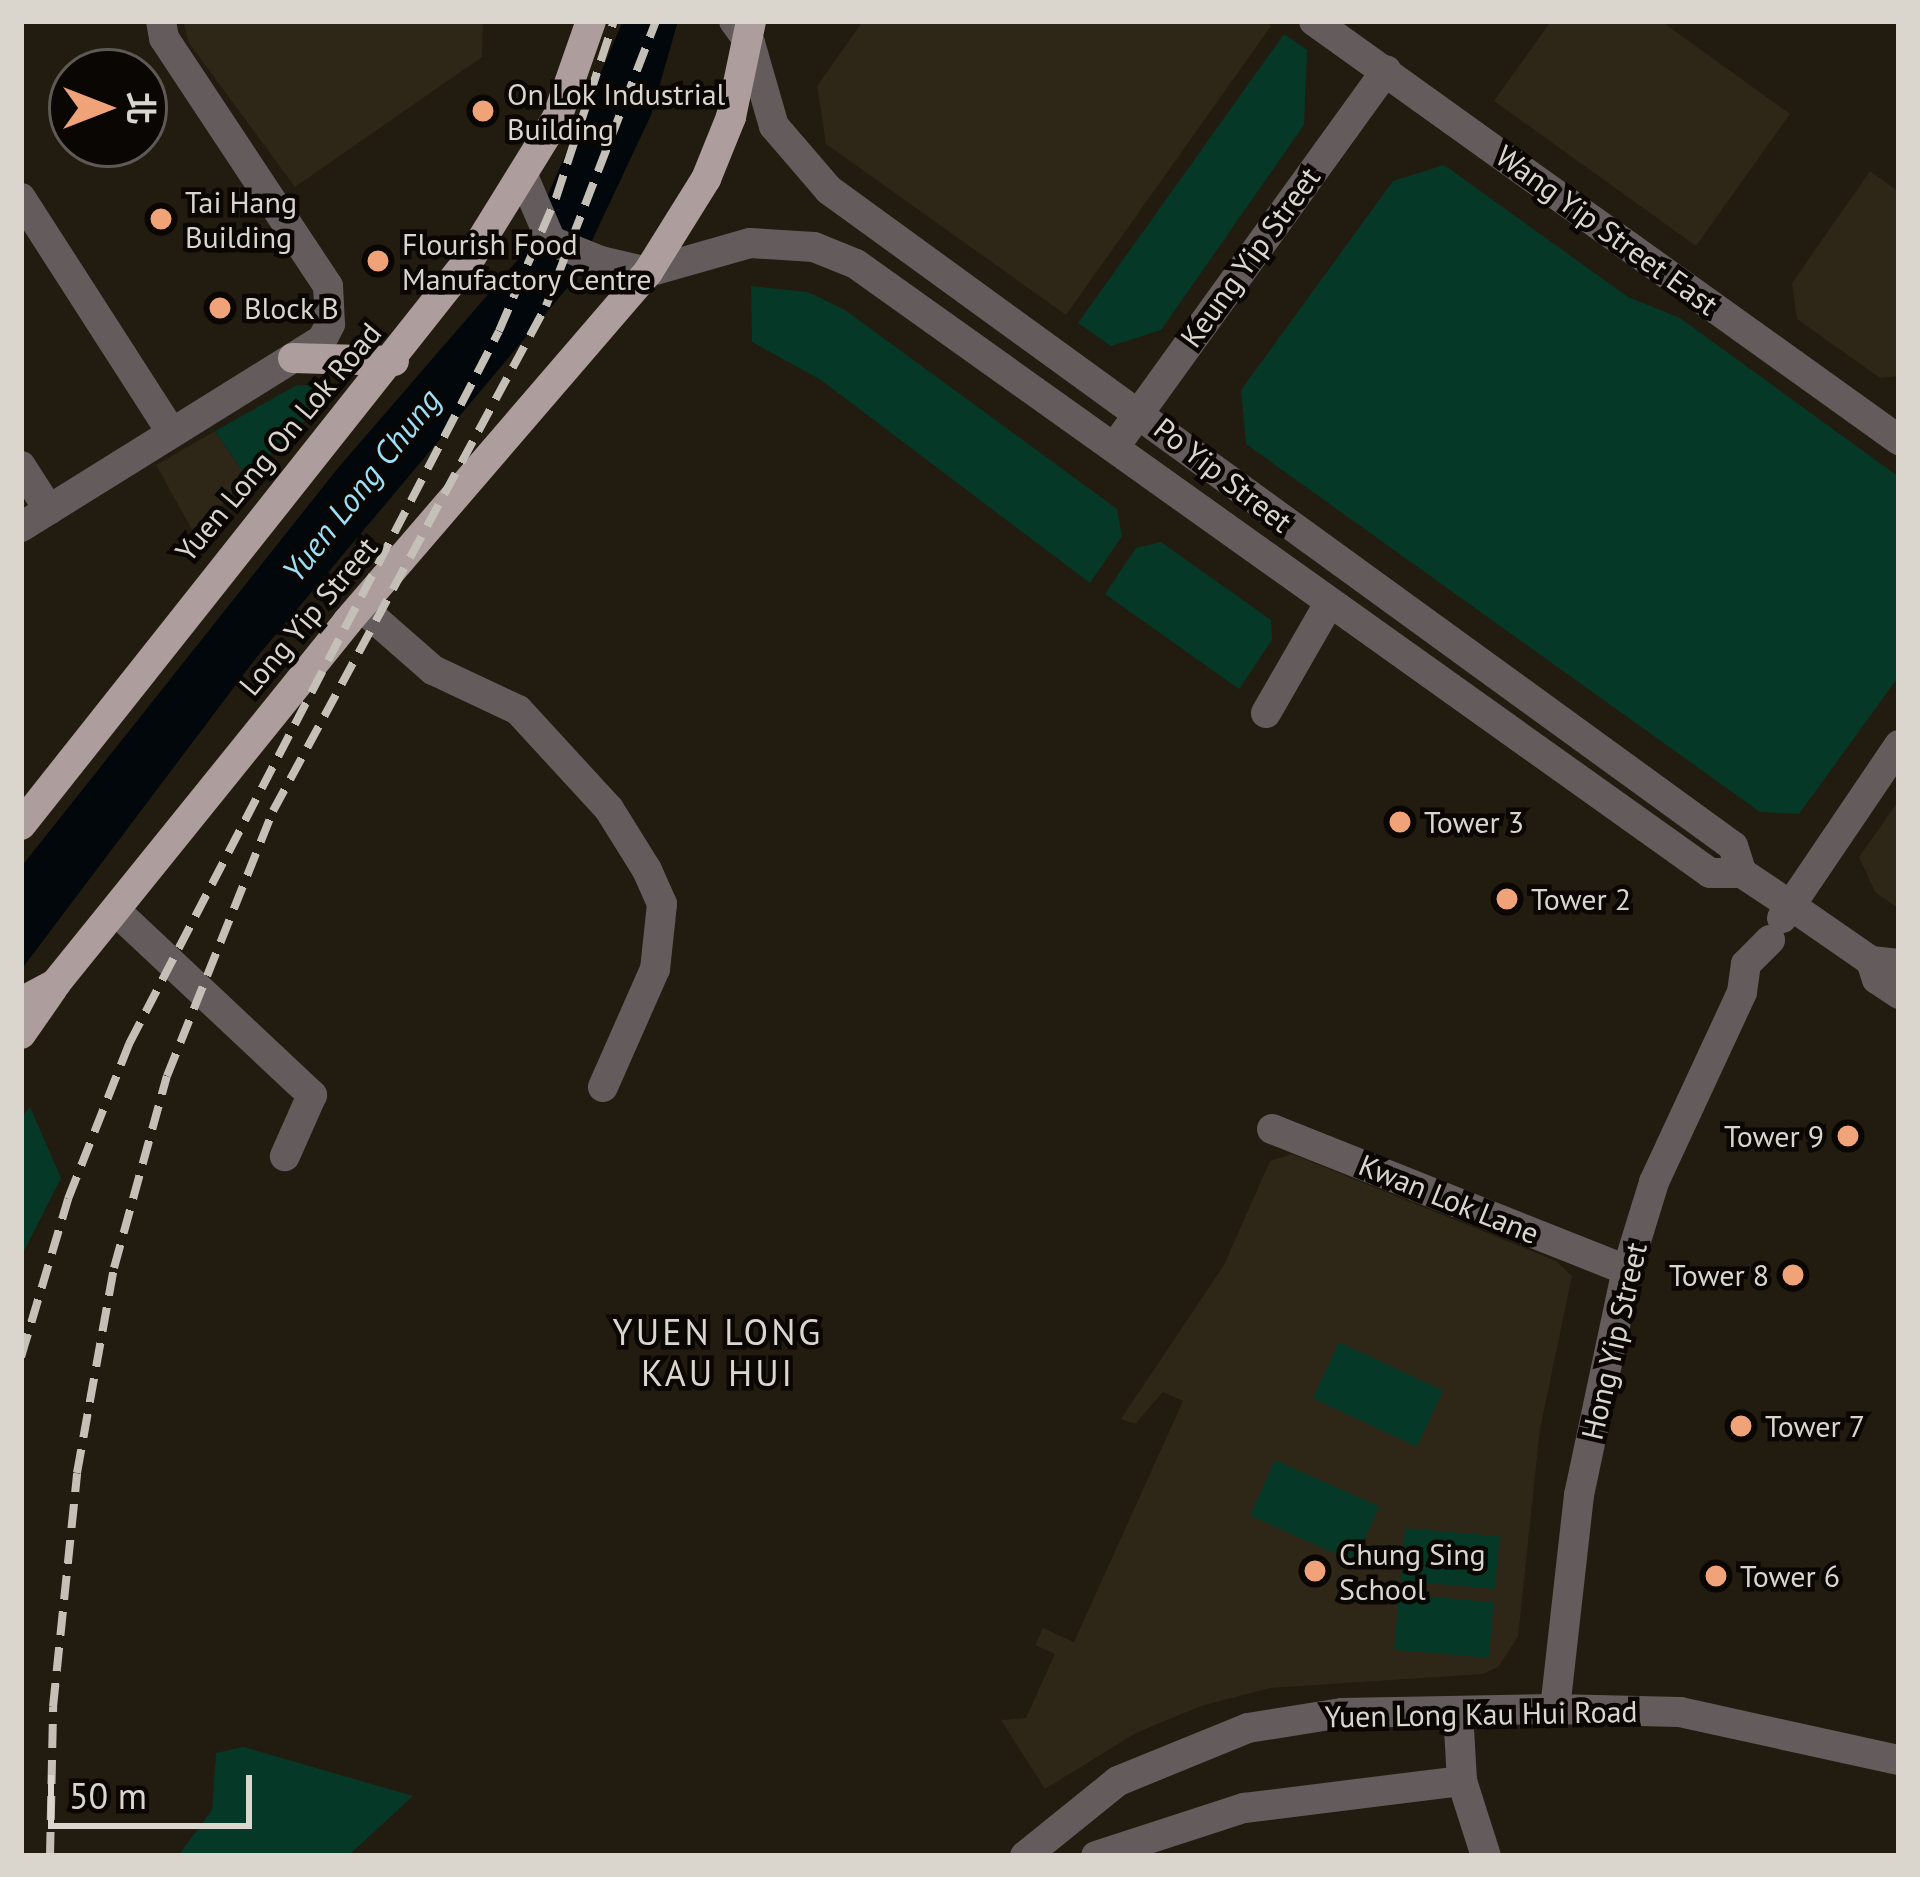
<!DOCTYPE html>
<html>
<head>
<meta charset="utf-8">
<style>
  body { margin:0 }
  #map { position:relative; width:1920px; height:1877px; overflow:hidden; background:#221b0f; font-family:"PT Sans","Noto Sans TC",sans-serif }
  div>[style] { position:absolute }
  .industrial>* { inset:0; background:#2e2616 }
  .green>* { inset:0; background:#063827; transform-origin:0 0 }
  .water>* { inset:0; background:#01070b }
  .minor>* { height:30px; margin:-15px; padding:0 15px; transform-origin:15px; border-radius:15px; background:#645c5c }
  .tertiary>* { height:30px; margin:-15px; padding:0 15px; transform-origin:15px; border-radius:15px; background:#645c5c }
  .primary>* { height:30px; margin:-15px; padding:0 15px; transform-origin:15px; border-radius:15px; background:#ae9d9d }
  .rail>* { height:8px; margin-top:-4px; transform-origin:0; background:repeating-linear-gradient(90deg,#c4c0b7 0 24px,transparent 0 36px) }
  .dots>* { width:33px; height:33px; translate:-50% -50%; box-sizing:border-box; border:6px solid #090603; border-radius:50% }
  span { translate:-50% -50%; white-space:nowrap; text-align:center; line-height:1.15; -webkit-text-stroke:9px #090603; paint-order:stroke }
  .poi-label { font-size:30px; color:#dad6ce }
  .left { translate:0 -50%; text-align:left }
  .right { translate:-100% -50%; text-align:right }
  .street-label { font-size:30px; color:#dad6ce }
  .water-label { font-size:33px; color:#9cdff6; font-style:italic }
  .quarter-label { font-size:36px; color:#dad6ce; letter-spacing:3px }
  .frame { position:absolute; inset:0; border:24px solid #dad6ce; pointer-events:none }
  .north { position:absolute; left:48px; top:48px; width:120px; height:120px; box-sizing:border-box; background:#090603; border:3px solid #5d5954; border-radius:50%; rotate:90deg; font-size:33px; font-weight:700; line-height:48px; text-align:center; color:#dad6ce }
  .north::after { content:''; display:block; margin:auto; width:42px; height:54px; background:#f0a279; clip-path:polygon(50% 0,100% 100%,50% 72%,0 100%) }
  .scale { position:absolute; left:48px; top:1775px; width:204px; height:54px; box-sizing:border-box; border:6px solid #dad6ce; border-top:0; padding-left:15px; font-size:36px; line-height:42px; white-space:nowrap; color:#dad6ce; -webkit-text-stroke:9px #090603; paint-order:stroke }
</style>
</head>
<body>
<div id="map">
  <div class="industrial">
    <div style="clip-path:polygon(183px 21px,483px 21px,482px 57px,295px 187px,189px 43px)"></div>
    <div style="clip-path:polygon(863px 21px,1264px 21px,1271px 26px,1066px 315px,826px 144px,817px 86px)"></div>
    <div style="clip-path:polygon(1551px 21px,1661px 21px,1790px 114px,1696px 246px,1494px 101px)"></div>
    <div style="clip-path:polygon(1870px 171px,1899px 192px,1899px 376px,1880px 378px,1797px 319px,1792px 283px)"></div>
    <div style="clip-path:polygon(215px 431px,247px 477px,195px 535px,156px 465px)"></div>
    <div style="clip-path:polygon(1899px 800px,1899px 909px,1875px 892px,1859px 857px)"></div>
    <div style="clip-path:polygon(1292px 1154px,1556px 1261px,1572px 1276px,1540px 1429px,1518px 1637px,1498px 1667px,1483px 1674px,1270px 1688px,1201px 1706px,1136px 1733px,1045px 1789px,1001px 1720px,1026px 1718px,1055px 1654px,1035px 1645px,1043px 1628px,1074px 1642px,1183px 1401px,1163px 1392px,1135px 1424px,1121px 1419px,1224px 1265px,1270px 1161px)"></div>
  </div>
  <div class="green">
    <div style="clip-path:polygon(1284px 34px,1307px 50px,1304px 125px,1161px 330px,1111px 346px,1078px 323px)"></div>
    <div style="clip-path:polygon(1444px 165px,1628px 297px,1680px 318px,1899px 477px,1899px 676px,1799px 814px,1760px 812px,1246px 444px,1241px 390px,1393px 181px)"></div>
    <div style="clip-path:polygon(751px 286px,808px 292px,845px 310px,1117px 509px,1122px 536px,1090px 583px,821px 380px,752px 342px)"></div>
    <div style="clip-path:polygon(297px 385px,341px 386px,247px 477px,215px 431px)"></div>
    <div style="clip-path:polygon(1161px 542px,1271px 620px,1272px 640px,1239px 689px,1105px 594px,1136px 548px)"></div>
    <div style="clip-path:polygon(30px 1107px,61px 1178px,21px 1257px,21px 1118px)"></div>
    <div style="left:1339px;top:1342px;width:115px;height:62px;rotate:25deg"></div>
    <div style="left:1275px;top:1460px;width:114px;height:61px;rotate:24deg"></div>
    <div style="left:1405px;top:1528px;width:95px;height:53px;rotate:5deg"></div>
    <div style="left:1399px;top:1594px;width:95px;height:56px;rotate:5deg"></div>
    <div style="clip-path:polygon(243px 1747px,244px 1747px,413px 1796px,348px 1856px,178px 1856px,212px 1810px,216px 1753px)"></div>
  </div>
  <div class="water">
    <div style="clip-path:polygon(623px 21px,678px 21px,651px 115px,573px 281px,256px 658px,21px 970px,21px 867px,338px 468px,522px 255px)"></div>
  </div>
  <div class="minor">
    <div style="left:1314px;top:21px;width:720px;rotate:35.61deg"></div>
    <div style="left:21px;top:198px;width:278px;rotate:57.3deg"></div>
    <div style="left:1116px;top:445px;width:462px;rotate:-54.2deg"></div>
    <div style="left:21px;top:466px;width:52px;rotate:57.5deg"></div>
    <div style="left:21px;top:527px;width:354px;rotate:-31.9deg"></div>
    <div style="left:322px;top:340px;width:18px;rotate:-63deg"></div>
    <div style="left:330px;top:324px;width:38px;rotate:-93deg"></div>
    <div style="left:328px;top:286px;width:297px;rotate:-123.5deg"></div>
    <div style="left:164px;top:38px;width:17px;rotate:-100deg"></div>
    <div style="left:361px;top:607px;width:96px;rotate:41.2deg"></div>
    <div style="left:433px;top:670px;width:94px;rotate:25.2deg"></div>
    <div style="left:518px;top:710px;width:134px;rotate:47.4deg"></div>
    <div style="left:609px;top:809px;width:72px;rotate:58.1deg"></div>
    <div style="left:647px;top:870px;width:37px;rotate:66deg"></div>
    <div style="left:662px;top:904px;width:65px;rotate:96.1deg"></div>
    <div style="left:655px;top:969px;width:129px;rotate:113.8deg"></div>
    <div style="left:1266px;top:713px;width:125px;rotate:-60.1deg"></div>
    <div style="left:116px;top:911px;width:269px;rotate:43.2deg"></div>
    <div style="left:312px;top:1095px;width:67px;rotate:113.9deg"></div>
    <div style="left:1272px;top:1129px;width:382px;rotate:21.7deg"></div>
    <div style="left:1555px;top:1709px;width:125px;rotate:1.4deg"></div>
    <div style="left:1680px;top:1712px;width:224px;rotate:12.4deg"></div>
    <div style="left:1458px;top:1711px;width:70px;rotate:86.7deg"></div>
    <div style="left:1462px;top:1781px;width:79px;rotate:72.3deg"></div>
    <div style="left:1096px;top:1856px;width:156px;rotate:-18deg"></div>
    <div style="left:1244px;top:1808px;width:220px;rotate:-7.1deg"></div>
  </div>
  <div class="tertiary">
    <div style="left:734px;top:21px;width:27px;rotate:54deg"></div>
    <div style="left:750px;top:43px;width:86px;rotate:73.9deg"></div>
    <div style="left:774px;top:126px;width:84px;rotate:49.3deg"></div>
    <div style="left:829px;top:190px;width:1117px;rotate:35.97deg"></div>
    <div style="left:1733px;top:846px;width:28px;rotate:72deg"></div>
    <div style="left:524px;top:178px;width:69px;rotate:66.8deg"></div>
    <div style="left:551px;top:241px;width:54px;rotate:21.8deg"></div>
    <div style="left:601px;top:261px;width:48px;rotate:13.2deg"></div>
    <div style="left:648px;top:272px;width:106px;rotate:-15.9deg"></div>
    <div style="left:750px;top:243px;width:64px;rotate:3.6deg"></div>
    <div style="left:814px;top:247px;width:45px;rotate:22deg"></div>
    <div style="left:856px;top:264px;width:1049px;rotate:35.49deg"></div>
    <div style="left:1710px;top:873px;width:32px"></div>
    <div style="left:1742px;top:873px;width:58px;rotate:33.7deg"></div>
    <div style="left:1790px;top:905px;width:98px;rotate:34.7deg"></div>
    <div style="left:1871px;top:961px;width:19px;rotate:72deg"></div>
    <div style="left:1877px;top:979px;width:27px;rotate:34deg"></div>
    <div style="left:1782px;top:918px;width:209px;rotate:-55.9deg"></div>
    <div style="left:1871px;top:961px;width:28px;rotate:6deg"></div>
    <div style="left:1025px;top:1856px;width:119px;rotate:-38.9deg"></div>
    <div style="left:1118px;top:1781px;width:140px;rotate:-22.2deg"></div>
    <div style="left:1248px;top:1728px;width:95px;rotate:-9.1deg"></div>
    <div style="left:1342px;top:1713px;width:213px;rotate:-1.1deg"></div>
    <div style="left:1555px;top:1709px;width:215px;rotate:-83.6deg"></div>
    <div style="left:1579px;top:1495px;width:230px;rotate:-78deg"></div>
    <div style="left:1627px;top:1270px;width:92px;rotate:-72.9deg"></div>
    <div style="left:1654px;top:1182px;width:209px;rotate:-65.1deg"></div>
    <div style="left:1742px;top:992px;width:28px;rotate:-82deg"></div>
    <div style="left:1746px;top:964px;width:34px;rotate:-45deg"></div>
  </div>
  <div class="primary">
    <div style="left:293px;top:358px;width:101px;rotate:1.7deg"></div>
    <div style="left:21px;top:825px;width:725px;rotate:-51.61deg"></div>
    <div style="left:471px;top:257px;width:163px;rotate:-58.3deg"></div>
    <div style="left:557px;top:118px;width:103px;rotate:-70.7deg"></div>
    <div style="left:21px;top:1002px;width:40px;rotate:-28deg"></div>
    <div style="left:56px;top:983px;width:464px;rotate:-51.1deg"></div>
    <div style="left:347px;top:622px;width:462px;rotate:-49.3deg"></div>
    <div style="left:648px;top:272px;width:110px;rotate:-58.1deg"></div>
    <div style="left:706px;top:179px;width:67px;rotate:-68deg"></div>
    <div style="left:731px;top:117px;width:98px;rotate:-78.2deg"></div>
    <div style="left:21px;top:1034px;width:56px;rotate:-55.2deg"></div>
  </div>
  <div class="rail">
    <div style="left:21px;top:1357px;width:165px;rotate:-73.4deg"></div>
    <div style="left:68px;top:1199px;width:167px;rotate:-68.5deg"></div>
    <div style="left:129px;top:1044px;width:803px;rotate:-62.57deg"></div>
    <div style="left:499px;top:331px;width:145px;rotate:-66.8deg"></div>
    <div style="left:556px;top:198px;width:186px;rotate:-71.9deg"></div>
    <div style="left:50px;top:1856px;width:149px;rotate:-88.8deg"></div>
    <div style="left:53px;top:1707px;width:235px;rotate:-84.1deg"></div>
    <div style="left:77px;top:1473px;width:208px;rotate:-79.8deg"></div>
    <div style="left:114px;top:1268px;width:199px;rotate:-74.6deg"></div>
    <div style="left:167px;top:1076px;width:285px;rotate:-68.2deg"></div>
    <div style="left:273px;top:811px;width:574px;rotate:-61.6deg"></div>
    <div style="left:546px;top:306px;width:305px;rotate:-68.9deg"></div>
  </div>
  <div class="dots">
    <div style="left:483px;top:111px;background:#f0a279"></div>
    <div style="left:161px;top:219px;background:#f0a279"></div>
    <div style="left:378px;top:261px;background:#f0a279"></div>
    <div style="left:220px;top:308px;background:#f0a279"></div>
    <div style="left:1400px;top:822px;background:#f0a279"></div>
    <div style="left:1507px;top:899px;background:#f0a279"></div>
    <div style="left:1848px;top:1136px;background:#f0a279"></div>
    <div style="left:1793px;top:1275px;background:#f0a279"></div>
    <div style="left:1741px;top:1426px;background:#f0a279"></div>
    <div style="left:1315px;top:1571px;background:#f0a279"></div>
    <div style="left:1716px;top:1576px;background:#f0a279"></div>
  </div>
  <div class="poi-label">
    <span class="left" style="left:507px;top:111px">On Lok Industrial<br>Building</span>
    <span class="left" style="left:185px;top:219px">Tai Hang<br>Building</span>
    <span class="left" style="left:402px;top:261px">Flourish Food<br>Manufactory Centre</span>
    <span class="left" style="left:244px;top:308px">Block B</span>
    <span class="left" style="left:1424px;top:822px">Tower 3</span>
    <span class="left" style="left:1531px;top:899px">Tower 2</span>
    <span class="right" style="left:1824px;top:1136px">Tower 9</span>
    <span class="right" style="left:1769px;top:1275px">Tower 8</span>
    <span class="left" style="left:1765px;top:1426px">Tower 7</span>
    <span class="left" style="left:1339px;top:1571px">Chung Sing<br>School</span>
    <span class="left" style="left:1740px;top:1576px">Tower 6</span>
  </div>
  <div class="street-label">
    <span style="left:1607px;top:230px;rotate:36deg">Wang Yip Street East</span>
    <span style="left:1250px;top:257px;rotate:-54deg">Keung Yip Street</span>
    <span style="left:278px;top:442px;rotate:-50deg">Yuen Long On Lok Road</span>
    <span style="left:1223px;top:475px;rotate:38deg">Po Yip Street</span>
    <span style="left:308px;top:616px;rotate:-50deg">Long Yip Street</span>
    <span style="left:1449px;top:1199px;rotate:22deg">Kwan Lok Lane</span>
    <span style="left:1614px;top:1341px;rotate:-77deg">Hong Yip Street</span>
    <span style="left:1481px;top:1714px;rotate:-1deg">Yuen Long Kau Hui Road</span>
  </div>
  <div class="water-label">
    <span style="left:361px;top:485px;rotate:-52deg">Yuen Long Chung</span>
  </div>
  <div class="quarter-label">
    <span style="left:718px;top:1352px">YUEN LONG<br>KAU HUI</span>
  </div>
  <div class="frame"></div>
  <div class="north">北</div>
  <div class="scale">50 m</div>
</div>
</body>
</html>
